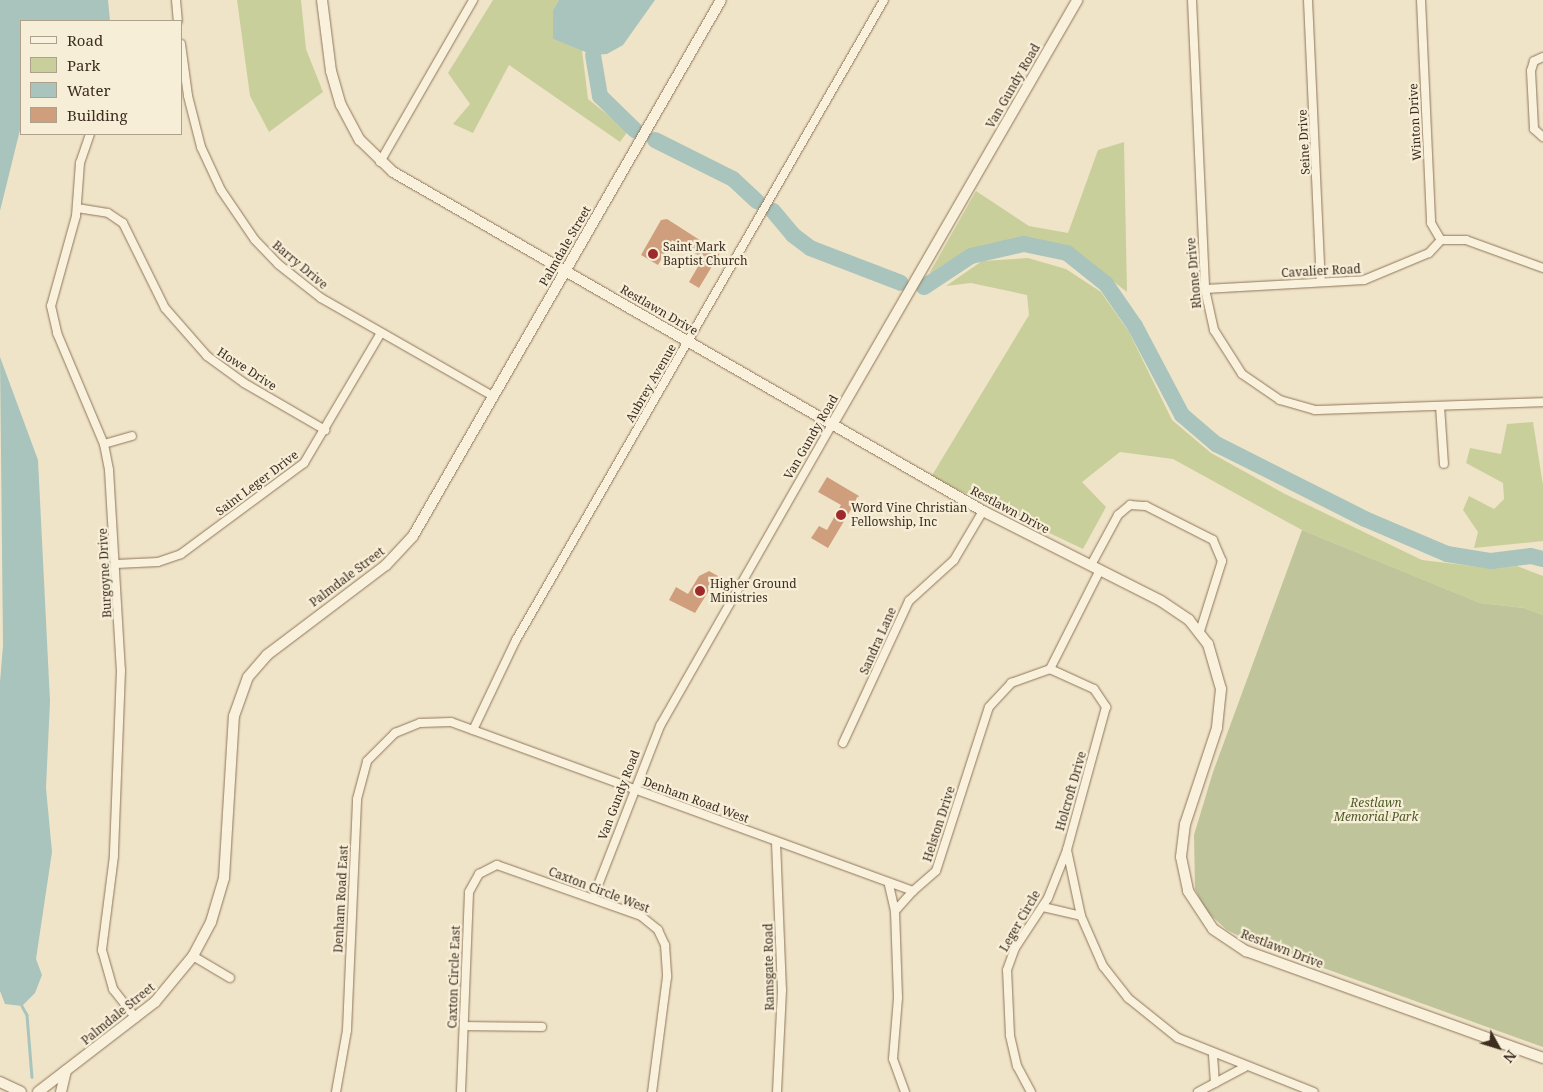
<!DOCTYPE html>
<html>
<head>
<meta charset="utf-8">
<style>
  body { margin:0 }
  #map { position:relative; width:1543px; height:1092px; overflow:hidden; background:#f0e4c8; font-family:"Noto Serif",serif }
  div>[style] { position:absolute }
  .green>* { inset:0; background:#c9cf9b }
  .cemetery>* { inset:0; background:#bfc49a }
  .water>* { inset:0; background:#a9c4bc }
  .stream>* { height:2.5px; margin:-1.25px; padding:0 1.25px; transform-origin:1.25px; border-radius:1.25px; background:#a9c4bc }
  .river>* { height:16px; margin:-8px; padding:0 8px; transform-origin:8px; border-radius:8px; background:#a9c4bc }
  .building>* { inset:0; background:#cf9f7d }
  .roads { filter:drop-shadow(0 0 1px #8d765c) drop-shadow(0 0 1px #8d765c) }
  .minor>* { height:8px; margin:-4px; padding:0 4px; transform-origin:4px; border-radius:4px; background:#faf1dc }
  .tertiary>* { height:10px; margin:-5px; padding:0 5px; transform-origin:5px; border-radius:5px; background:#faf1dc }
  .dots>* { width:14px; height:14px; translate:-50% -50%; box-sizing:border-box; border:2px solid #f7eed8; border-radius:50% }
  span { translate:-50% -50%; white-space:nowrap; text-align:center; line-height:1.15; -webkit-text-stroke:4.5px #f7eed8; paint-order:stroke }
  .street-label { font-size:12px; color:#3d2e20 }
  .poi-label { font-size:12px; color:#3d2e20 }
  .left { translate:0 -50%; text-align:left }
  .park-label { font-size:12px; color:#4d5a26; font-style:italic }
  .legend { position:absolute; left:20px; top:20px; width:162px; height:115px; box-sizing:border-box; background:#f7eed8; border:1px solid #ada18e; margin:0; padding:6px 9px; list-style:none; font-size:15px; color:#3d2e20 }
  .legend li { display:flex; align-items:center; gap:10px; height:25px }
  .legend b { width:25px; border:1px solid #ada18e }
  .north { position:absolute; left:1473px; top:1022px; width:50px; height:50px; -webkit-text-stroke:4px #f7eed8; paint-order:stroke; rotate:129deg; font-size:14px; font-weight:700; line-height:20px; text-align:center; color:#3d2e20 }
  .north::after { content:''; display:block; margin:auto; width:18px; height:22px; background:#3d2e20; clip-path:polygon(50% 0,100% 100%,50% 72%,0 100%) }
</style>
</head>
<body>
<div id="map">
  <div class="green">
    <div style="clip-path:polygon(237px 0,301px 0,306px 49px,323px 92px,269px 132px,250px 96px)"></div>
    <div style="clip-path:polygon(493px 0,559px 0,553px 10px,553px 39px,582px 50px,588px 99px,628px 131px,620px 142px,509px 65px,473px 133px,453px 124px,470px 104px,448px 73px)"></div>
    <div style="clip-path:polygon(1124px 142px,1127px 292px,1070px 248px,1024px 238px,967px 250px,929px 274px,976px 191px,1029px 226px,1068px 233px,1098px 150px)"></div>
    <div style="clip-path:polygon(1028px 258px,1066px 269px,1101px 292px,1129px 332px,1172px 420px,1211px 453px,1285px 494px,1422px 560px,1489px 568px,1517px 566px,1543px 576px,1543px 615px,1524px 608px,1480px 603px,1302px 530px,1173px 459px,1120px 452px,1082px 482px,1106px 507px,1083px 549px,931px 477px,1029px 315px,1027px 295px,971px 283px,946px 286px,982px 261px)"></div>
    <div style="clip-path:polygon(1533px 422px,1543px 485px,1543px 541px,1474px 548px,1478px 532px,1463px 510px,1469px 496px,1494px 509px,1504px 499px,1503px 483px,1466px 463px,1470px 448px,1501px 454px,1507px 424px)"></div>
  </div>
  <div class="cemetery">
    <div style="clip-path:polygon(1302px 530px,1480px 603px,1524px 608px,1543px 615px,1543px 1047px,1251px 942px,1227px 930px,1206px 911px,1195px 889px,1194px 835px,1213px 772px)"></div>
  </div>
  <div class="water">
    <div style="clip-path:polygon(0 0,108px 0,110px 21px,21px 21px,21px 126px,0 211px)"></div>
    <div style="clip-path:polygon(559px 0,655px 0,623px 45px,607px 54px,593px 55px,553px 39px,553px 10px)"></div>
    <div style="clip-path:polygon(0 357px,38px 460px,50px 701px,46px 788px,52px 852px,36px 959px,42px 975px,35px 993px,22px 1006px,5px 1004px,0 991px,0 682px,3px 645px)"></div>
  </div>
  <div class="stream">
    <div style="left:22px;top:1006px;width:10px;rotate:61deg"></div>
    <div style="left:27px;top:1015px;width:62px;rotate:85.4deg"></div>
  </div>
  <div class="river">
    <div style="left:593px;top:55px;width:42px;rotate:80.3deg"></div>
    <div style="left:600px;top:96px;width:49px;rotate:44.2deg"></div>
    <div style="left:655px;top:140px;width:87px;rotate:26.6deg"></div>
    <div style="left:733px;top:179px;width:33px;rotate:43deg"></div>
    <div style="left:773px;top:211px;width:31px;rotate:50deg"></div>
    <div style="left:793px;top:235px;width:21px;rotate:37deg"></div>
    <div style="left:810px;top:248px;width:97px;rotate:21deg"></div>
    <div style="left:924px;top:287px;width:56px;rotate:-33.4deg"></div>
    <div style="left:971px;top:256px;width:54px;rotate:-12.8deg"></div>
    <div style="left:1024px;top:244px;width:44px;rotate:11.8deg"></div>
    <div style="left:1067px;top:253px;width:50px;rotate:38.5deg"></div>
    <div style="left:1106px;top:284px;width:51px;rotate:55.4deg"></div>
    <div style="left:1135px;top:326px;width:101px;rotate:62.2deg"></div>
    <div style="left:1182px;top:415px;width:45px;rotate:40.5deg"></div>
    <div style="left:1216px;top:444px;width:167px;rotate:26.7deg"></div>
    <div style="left:1365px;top:519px;width:89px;rotate:23.1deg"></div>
    <div style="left:1447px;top:554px;width:45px;rotate:9deg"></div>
    <div style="left:1491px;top:561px;width:40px;rotate:-7.1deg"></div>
    <div style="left:1531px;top:556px;width:12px;rotate:14deg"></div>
  </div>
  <div class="building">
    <div style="clip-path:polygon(667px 219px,720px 253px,699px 288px,689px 282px,703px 258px,672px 240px,658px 265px,641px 255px,661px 220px)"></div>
    <div style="clip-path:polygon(827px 477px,859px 496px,828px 548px,811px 538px,819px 526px,827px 530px,841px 505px,818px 492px)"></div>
    <div style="clip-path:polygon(709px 571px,718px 576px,695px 613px,669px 600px,676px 587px,688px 594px,699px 576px)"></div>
  </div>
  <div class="roads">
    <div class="minor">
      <div style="left:176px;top:0;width:21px;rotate:85deg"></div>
      <div style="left:1192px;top:0;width:289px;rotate:87.4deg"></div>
      <div style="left:1205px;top:289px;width:42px;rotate:77.6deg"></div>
      <div style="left:1214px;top:330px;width:52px;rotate:57.5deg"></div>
      <div style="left:1242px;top:374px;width:46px;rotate:34.4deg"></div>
      <div style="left:1280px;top:400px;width:36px;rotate:16deg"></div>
      <div style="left:1315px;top:410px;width:228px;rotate:-2deg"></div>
      <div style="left:1308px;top:0;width:282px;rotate:87.4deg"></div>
      <div style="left:1421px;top:0;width:223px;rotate:87.4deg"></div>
      <div style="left:1431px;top:223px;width:20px;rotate:60deg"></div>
      <div style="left:181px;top:44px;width:52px;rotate:82.3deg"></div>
      <div style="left:188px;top:96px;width:53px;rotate:75.7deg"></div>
      <div style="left:201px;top:147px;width:47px;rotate:65.1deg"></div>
      <div style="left:221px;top:190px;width:60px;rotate:55.8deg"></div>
      <div style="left:255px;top:240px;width:33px;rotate:46deg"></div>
      <div style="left:278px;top:264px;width:55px;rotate:38.3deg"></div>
      <div style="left:321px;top:298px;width:198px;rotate:29.7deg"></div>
      <div style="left:1543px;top:57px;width:10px;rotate:156deg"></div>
      <div style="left:1534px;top:61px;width:10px;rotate:107deg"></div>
      <div style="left:1531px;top:71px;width:58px;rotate:87deg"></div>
      <div style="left:1534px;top:129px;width:12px;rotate:42deg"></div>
      <div style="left:90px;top:134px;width:31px;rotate:109deg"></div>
      <div style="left:80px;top:163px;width:53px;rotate:94.3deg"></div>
      <div style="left:76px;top:216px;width:93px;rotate:105.5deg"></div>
      <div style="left:51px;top:306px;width:28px;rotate:77deg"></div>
      <div style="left:57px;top:333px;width:121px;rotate:67.1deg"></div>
      <div style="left:104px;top:444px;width:26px;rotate:79deg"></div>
      <div style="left:109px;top:470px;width:200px;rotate:86.6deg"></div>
      <div style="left:121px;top:670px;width:186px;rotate:92.2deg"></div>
      <div style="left:114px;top:856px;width:95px;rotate:97.3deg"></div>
      <div style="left:102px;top:950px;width:41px;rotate:74.2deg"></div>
      <div style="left:113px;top:989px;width:37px;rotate:52deg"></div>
      <div style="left:380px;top:162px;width:187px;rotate:-60.1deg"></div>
      <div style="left:77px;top:208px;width:31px;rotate:9deg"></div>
      <div style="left:108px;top:213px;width:18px;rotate:34deg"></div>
      <div style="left:123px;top:223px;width:95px;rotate:63.7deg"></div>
      <div style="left:165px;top:308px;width:64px;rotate:48.8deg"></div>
      <div style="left:207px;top:356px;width:46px;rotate:36.1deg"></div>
      <div style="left:244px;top:383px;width:94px;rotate:30.1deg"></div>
      <div style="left:1205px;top:289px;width:159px;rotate:-3.2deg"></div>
      <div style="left:1364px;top:280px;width:70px;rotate:-22.6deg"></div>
      <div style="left:1429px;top:253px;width:18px;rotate:-47deg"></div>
      <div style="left:1441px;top:240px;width:25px"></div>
      <div style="left:1466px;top:240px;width:82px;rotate:20deg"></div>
      <div style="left:1440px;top:406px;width:58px;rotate:86.1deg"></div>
      <div style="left:104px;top:444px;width:29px;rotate:-16deg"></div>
      <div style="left:116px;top:564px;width:42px;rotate:-2.7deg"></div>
      <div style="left:158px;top:562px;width:24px;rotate:-19deg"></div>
      <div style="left:181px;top:554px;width:153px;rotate:-36.5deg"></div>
      <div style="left:304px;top:463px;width:151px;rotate:-59.4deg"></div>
      <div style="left:1091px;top:565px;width:57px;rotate:-61.6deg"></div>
      <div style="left:1118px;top:515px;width:16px;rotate:-40deg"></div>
      <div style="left:1130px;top:505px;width:16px;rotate:4deg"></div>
      <div style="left:1146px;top:506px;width:75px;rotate:26.9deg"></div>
      <div style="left:1213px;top:540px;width:23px;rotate:67deg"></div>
      <div style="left:1222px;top:561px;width:73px;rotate:107.4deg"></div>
      <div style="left:1050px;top:669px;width:48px;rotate:24.4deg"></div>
      <div style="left:1094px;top:689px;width:22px;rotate:56deg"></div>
      <div style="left:1106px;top:707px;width:148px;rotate:105.3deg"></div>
      <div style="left:1067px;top:850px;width:67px;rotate:78deg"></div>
      <div style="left:1081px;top:916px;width:55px;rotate:66.3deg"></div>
      <div style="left:1103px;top:966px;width:41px;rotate:52deg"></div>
      <div style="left:1128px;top:998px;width:64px;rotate:38.7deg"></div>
      <div style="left:1178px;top:1038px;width:146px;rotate:21.7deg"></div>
      <div style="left:473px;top:730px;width:100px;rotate:-64.5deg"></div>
      <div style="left:516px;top:640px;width:738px;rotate:-60.1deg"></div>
      <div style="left:843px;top:743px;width:157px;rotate:-65.1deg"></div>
      <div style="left:909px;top:601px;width:61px;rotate:-42.3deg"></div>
      <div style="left:954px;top:560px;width:57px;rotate:-59.4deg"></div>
      <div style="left:776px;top:842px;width:148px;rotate:87.7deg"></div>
      <div style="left:782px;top:990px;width:102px;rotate:92.8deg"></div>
      <div style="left:889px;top:885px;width:27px;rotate:77deg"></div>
      <div style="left:895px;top:911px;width:87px;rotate:88deg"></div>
      <div style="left:898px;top:998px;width:61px;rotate:94.7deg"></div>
      <div style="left:893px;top:1059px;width:35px;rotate:70deg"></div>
      <div style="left:593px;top:898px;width:185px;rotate:-68.7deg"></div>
      <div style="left:660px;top:726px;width:347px;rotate:-60.3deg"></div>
      <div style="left:1043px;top:907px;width:39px;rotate:13deg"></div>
      <div style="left:895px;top:911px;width:27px;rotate:-48deg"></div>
      <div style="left:193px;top:956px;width:43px;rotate:30.7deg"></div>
      <div style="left:464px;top:1026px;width:78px;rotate:0.7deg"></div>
      <div style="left:1213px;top:1055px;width:28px;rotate:86deg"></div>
      <div style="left:336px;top:1092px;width:63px;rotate:-79.9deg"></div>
      <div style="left:347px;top:1030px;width:231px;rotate:-87.5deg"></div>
      <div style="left:357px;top:799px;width:39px;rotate:-75deg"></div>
      <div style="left:367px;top:761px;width:40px;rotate:-45deg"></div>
      <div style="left:395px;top:733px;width:27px;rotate:-22deg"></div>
      <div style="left:420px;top:723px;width:31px;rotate:-2deg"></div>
      <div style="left:451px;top:722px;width:492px;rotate:20.1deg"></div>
      <div style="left:913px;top:891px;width:30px;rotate:-41deg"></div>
      <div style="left:936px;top:871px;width:172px;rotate:-72.1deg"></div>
      <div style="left:989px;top:707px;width:33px;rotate:-47deg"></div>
      <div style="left:1011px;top:683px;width:41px;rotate:-19.7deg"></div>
      <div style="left:1050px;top:669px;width:111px;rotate:-63.2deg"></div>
      <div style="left:461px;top:1092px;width:200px;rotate:-87.7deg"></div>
      <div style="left:469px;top:892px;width:21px;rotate:-61deg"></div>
      <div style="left:479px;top:874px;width:20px;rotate:-27deg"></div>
      <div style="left:497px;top:865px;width:153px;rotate:19.5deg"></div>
      <div style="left:641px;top:916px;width:22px;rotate:39deg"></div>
      <div style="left:658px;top:930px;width:17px;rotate:65deg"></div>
      <div style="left:665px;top:945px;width:32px;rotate:86deg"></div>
      <div style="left:667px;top:977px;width:116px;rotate:97.4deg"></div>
      <div style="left:1031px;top:1092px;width:30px;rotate:-118deg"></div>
      <div style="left:1017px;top:1066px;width:32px;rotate:-103deg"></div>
      <div style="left:1010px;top:1035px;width:65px;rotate:-92.6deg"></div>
      <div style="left:1007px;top:970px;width:23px;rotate:-70deg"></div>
      <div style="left:1015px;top:948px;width:60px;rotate:-56.6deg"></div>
      <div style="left:1048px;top:898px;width:52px;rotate:-68.4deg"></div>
      <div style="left:1198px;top:1092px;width:53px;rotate:-28deg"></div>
    </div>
    <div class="tertiary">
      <div style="left:322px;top:0;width:72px;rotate:82.8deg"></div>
      <div style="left:331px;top:71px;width:35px;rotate:74deg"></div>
      <div style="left:341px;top:105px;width:40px;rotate:62deg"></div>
      <div style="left:360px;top:140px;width:46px;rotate:44.1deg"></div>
      <div style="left:393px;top:172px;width:680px;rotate:29.88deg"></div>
      <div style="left:983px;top:511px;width:199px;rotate:26.8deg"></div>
      <div style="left:1161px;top:601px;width:34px;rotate:34deg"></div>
      <div style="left:1189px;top:620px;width:31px;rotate:52deg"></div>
      <div style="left:1208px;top:644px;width:47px;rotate:73.9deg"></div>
      <div style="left:1221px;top:689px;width:39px;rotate:96deg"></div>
      <div style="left:1217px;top:728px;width:101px;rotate:108.4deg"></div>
      <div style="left:1185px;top:824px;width:33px;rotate:97deg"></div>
      <div style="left:1181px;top:857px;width:35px;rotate:78deg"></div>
      <div style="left:1188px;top:891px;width:45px;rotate:56.7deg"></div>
      <div style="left:1213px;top:929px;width:40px;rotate:34deg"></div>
      <div style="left:1246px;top:951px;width:316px;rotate:19.8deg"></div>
      <div style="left:832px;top:425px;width:491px;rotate:-60deg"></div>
      <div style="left:0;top:1082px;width:23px;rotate:25deg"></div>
      <div style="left:38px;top:1092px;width:148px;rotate:-37.6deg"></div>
      <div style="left:155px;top:1002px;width:60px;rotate:-50.4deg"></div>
      <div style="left:193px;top:956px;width:38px;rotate:-62deg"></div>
      <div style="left:211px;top:922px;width:46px;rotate:-73.5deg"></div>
      <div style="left:224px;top:878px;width:162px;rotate:-86.5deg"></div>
      <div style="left:234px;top:716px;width:41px;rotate:-70.3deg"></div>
      <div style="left:248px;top:677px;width:29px;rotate:-49deg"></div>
      <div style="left:267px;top:655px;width:149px;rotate:-37.1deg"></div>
      <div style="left:386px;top:565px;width:40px;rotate:-47deg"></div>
      <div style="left:413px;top:536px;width:618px;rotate:-60.12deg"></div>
      <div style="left:61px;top:1092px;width:22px;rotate:-77deg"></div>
    </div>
  </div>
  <div class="dots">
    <div style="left:653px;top:254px;background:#9e2a2b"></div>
    <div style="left:841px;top:515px;background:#9e2a2b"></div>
    <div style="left:700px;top:591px;background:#9e2a2b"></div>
  </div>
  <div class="street-label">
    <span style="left:1013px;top:86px;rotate:-60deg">Van Gundy Road</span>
    <span style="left:1415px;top:122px;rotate:-93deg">Winton Drive</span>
    <span style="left:1304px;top:142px;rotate:-93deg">Seine Drive</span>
    <span style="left:565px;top:246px;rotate:-60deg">Palmdale Street</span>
    <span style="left:300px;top:265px;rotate:40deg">Barry Drive</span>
    <span style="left:1321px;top:271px;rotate:-3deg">Cavalier Road</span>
    <span style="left:1194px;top:273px;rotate:-95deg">Rhone Drive</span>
    <span style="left:659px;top:310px;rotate:30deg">Restlawn Drive</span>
    <span style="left:247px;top:369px;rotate:33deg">Howe Drive</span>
    <span style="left:651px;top:383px;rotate:-60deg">Aubrey Avenue</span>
    <span style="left:811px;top:437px;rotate:-60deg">Van Gundy Road</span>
    <span style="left:257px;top:483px;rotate:-37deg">Saint Leger Drive</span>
    <span style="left:1010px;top:510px;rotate:28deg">Restlawn Drive</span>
    <span style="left:105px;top:573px;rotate:-93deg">Burgoyne Drive</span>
    <span style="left:347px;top:577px;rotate:-37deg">Palmdale Street</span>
    <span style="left:878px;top:641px;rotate:-66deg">Sandra Lane</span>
    <span style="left:1071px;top:791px;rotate:-74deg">Holcroft Drive</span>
    <span style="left:619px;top:795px;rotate:-69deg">Van Gundy Road</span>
    <span style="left:696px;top:800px;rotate:20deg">Denham Road West</span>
    <span style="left:939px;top:824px;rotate:-72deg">Helston Drive</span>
    <span style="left:599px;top:890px;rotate:21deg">Caxton Circle West</span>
    <span style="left:341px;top:899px;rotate:-87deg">Denham Road East</span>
    <span style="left:1020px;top:921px;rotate:-60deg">Leger Circle</span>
    <span style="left:1282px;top:949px;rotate:21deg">Restlawn Drive</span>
    <span style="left:769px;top:967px;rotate:-91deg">Ramsgate Road</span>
    <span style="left:454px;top:977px;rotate:-88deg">Caxton Circle East</span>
    <span style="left:118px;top:1014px;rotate:-39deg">Palmdale Street</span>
  </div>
  <div class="poi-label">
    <span class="left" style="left:663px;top:254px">Saint Mark<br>Baptist Church</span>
    <span class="left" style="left:851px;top:515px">Word Vine Christian<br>Fellowship, Inc</span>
    <span class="left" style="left:710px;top:591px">Higher Ground<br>Ministries</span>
  </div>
  <div class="park-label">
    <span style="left:1376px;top:810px">Restlawn<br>Memorial Park</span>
  </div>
  <ul class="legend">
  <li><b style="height:6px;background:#faf1dc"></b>Road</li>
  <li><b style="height:14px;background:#c9cf9b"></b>Park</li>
  <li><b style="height:14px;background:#a9c4bc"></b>Water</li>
  <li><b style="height:14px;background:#cf9f7d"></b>Building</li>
  </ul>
  <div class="north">N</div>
</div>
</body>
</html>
